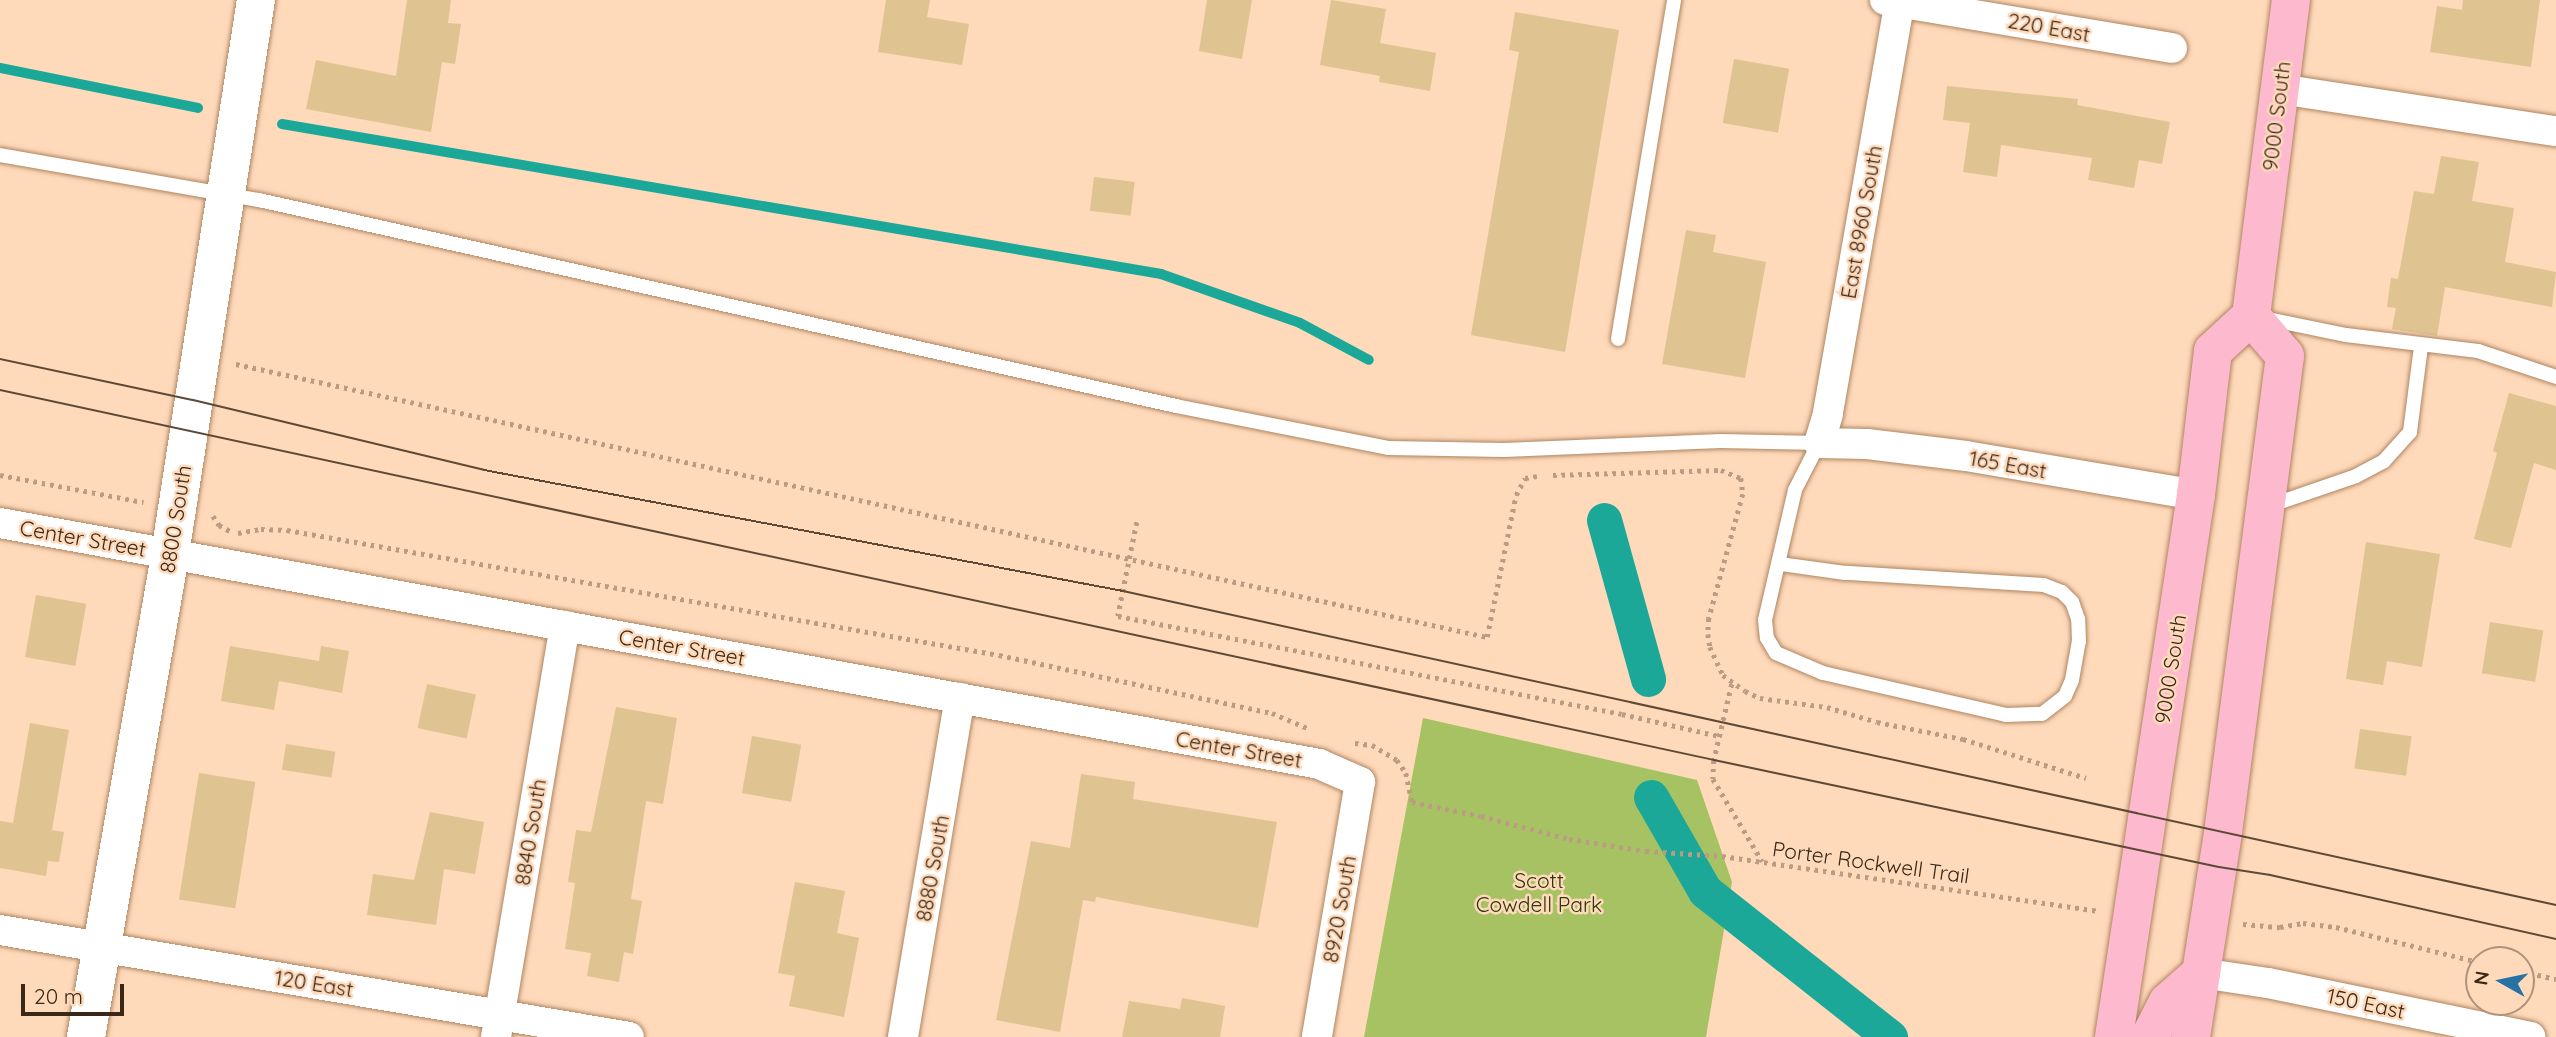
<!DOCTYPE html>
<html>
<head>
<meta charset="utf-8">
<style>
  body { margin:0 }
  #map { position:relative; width:2556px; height:1037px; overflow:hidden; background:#fed9ba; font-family:Quicksand,sans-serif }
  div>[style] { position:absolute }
  .green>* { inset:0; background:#a7c263 }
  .stream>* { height:10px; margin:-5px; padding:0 5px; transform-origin:5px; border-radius:5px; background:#1ca898 }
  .canal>* { height:35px; margin:-17.5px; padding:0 17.5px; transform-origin:17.5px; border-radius:17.5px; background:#1ca898 }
  .building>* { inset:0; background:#dfc391; transform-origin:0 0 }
  .path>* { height:4.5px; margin-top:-2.25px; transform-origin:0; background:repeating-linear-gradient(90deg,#bb9c83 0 3.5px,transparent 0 8.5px) }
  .roads { filter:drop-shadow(0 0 2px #af8560) drop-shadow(0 0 2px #af8560) }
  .lane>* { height:14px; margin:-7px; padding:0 7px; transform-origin:7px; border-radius:7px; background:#fff }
  .street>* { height:30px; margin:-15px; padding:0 15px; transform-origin:15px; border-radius:15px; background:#fff }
  .secondary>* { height:38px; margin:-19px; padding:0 19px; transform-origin:19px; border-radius:19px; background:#fff }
  .primary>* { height:38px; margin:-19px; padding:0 19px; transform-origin:19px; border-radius:19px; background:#fdb9cd }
  .tram>* { height:2px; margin:-1px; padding:0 1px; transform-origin:1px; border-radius:1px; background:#5d4936 }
  span { translate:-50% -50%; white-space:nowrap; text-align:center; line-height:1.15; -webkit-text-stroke:5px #fed9ba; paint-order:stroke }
  .street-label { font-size:21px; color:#392818 }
  .park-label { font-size:21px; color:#2d390b }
  .north { position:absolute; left:2465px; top:946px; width:70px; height:70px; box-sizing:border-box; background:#fed9ba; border:2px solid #af9279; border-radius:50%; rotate:279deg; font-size:19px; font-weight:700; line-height:28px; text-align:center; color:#392818 }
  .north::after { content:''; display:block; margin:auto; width:24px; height:32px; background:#2672a5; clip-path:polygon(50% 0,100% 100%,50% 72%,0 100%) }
  .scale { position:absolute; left:21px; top:984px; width:103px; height:32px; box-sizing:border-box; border:4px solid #392818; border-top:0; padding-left:9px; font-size:21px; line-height:24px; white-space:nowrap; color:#392818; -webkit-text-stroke:5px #fed9ba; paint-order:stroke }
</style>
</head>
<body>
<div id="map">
  <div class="green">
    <div style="clip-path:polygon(1423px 718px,1697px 780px,1732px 882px,1706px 1037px,1364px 1037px)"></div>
  </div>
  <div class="stream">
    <div style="left:0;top:68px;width:202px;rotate:11.4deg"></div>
    <div style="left:282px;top:124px;width:892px;rotate:9.68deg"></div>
    <div style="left:1161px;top:274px;width:147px;rotate:19.4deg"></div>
    <div style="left:1300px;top:323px;width:78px;rotate:28.2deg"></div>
  </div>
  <div class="canal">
    <div style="left:1604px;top:520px;width:165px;rotate:74.5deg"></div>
    <div style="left:1651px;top:797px;width:108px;rotate:60.1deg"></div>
    <div style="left:1705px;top:891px;width:236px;rotate:38.3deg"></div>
  </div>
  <div class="building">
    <div style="clip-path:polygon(407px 0,451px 0,448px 23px,461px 24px,455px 64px,442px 62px,431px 132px,306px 109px,316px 60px,396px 76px)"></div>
    <div style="clip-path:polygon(886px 0,930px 0,927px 17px,969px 24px,962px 65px,878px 52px)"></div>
    <div style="clip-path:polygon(1207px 0,1252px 0,1242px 59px,1199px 51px)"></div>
    <div style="clip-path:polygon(1331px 0,1386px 9px,1380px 43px,1436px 53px,1430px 91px,1379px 82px,1380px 76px,1320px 65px)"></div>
    <div style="clip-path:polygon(2463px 0,2540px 0,2531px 67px,2430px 52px,2437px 6px,2462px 10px)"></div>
    <div style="clip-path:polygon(1515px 12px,1619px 30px,1565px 352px,1471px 335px,1519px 52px,1509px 50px)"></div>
    <div style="left:1734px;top:59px;width:56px;height:65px;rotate:10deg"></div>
    <div style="clip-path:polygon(1947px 86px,2078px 99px,2077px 105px,2170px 122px,2162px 164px,2139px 160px,2134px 188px,2088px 180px,2092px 158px,2001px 145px,1997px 177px,1963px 172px,1970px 123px,1943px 120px)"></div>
    <div style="clip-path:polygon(2441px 156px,2479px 162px,2472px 201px,2514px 208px,2505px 262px,2556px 272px,2552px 307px,2445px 287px,2437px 336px,2392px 329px,2396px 308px,2387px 307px,2391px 278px,2398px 279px,2414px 191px,2434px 194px)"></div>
    <div style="left:1094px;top:177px;width:41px;height:34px;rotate:7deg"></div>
    <div style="clip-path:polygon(1686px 230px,1716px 235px,1713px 252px,1766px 262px,1745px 378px,1662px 364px)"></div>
    <div style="clip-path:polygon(2509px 393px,2556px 406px,2556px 470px,2534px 463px,2511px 548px,2474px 539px,2497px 453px,2493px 451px)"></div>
    <div style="clip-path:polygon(2366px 542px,2440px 554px,2422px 667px,2387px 661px,2383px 685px,2346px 679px)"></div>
    <div style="left:36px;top:595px;width:51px;height:63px;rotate:10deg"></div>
    <div style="left:2490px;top:622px;width:54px;height:52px;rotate:9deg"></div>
    <div style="clip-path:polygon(230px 646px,319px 661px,321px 646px,349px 651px,342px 693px,279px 681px,274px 710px,221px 701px)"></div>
    <div style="left:427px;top:684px;width:50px;height:45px;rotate:12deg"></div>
    <div style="clip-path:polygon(616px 707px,677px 718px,663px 804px,646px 801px,631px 899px,642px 901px,633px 954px,624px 952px,619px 982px,587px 976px,591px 953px,565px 949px,575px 883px,568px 882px,576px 830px,591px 832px)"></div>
    <div style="clip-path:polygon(30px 723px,69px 730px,52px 830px,64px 832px,59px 862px,48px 861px,46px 876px,0 868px,0 821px,13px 823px)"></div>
    <div style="left:2360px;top:729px;width:52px;height:40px;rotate:8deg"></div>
    <div style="left:752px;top:736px;width:50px;height:58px;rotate:10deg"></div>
    <div style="left:286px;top:744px;width:50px;height:26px;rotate:9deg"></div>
    <div style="left:199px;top:773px;width:57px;height:128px;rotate:9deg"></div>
    <div style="clip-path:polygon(1081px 774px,1135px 782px,1133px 799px,1277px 822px,1258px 928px,1096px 897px,1095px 902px,1083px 900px,1060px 1032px,996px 1020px,1031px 841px,1070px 848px)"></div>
    <div style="clip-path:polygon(430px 812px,484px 822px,475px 874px,444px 869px,436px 925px,367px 915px,373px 874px,414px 880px)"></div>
    <div style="clip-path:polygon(795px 882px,845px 891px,837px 933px,859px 938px,844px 1017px,789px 1006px,795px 976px,778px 973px)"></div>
    <div style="clip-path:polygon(1182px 998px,1225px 1006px,1220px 1037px,1122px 1037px,1129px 1001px,1180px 1009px)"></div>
  </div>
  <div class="path">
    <div style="left:236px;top:364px;width:1280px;rotate:12.31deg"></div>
    <div style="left:1487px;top:637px;width:145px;rotate:-78.5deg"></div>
    <div style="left:1516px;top:495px;width:19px;rotate:-62deg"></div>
    <div style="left:1525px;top:478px;width:12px;rotate:-9deg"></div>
    <div style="left:0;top:475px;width:146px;rotate:10.7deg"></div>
    <div style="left:1553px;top:475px;width:168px;rotate:-1.7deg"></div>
    <div style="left:1721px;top:470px;width:22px;rotate:22deg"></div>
    <div style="left:1741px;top:478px;width:16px;rotate:83deg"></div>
    <div style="left:1743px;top:494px;width:129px;rotate:105.3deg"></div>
    <div style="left:1709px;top:618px;width:16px;rotate:94deg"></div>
    <div style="left:1708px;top:634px;width:13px;rotate:81deg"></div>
    <div style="left:1710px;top:647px;width:31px;rotate:65deg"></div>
    <div style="left:1723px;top:675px;width:27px;rotate:36deg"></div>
    <div style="left:1745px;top:691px;width:17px;rotate:25deg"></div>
    <div style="left:1760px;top:698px;width:68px;rotate:7.7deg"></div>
    <div style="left:1827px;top:707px;width:52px;rotate:16.7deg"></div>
    <div style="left:1877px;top:722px;width:88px;rotate:11.2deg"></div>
    <div style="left:1963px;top:739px;width:129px;rotate:17.6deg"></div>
    <div style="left:213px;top:516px;width:11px;rotate:56deg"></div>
    <div style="left:219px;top:525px;width:13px;rotate:29deg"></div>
    <div style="left:1137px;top:522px;width:96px;rotate:101.4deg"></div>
    <div style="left:1118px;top:616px;width:513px;rotate:11deg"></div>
    <div style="left:1622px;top:714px;width:99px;rotate:12.8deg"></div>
    <div style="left:238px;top:533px;width:23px;rotate:-10deg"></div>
    <div style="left:261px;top:529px;width:26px;rotate:2deg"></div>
    <div style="left:287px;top:530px;width:723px;rotate:9.96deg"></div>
    <div style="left:999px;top:655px;width:279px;rotate:12deg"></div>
    <div style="left:1272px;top:713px;width:39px;rotate:23deg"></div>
    <div style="left:1732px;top:684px;width:78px;rotate:103.3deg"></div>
    <div style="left:1714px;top:760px;width:19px;rotate:93deg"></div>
    <div style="left:1713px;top:779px;width:96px;rotate:59.1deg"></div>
    <div style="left:1355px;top:743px;width:17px;rotate:7deg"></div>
    <div style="left:1372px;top:745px;width:29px;rotate:31deg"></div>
    <div style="left:1397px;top:760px;width:16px;rotate:55deg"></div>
    <div style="left:1406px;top:773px;width:30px;rotate:78deg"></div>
    <div style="left:1412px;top:802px;width:70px;rotate:11.5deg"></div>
    <div style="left:1481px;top:816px;width:91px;rotate:14.6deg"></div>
    <div style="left:1569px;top:839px;width:78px;rotate:8.9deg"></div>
    <div style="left:1646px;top:851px;width:76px;rotate:3.8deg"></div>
    <div style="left:1722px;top:856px;width:381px;rotate:8.3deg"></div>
    <div style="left:2243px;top:924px;width:37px;rotate:5deg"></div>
    <div style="left:2280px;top:927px;width:23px;rotate:-10deg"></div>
    <div style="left:2303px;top:923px;width:33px;rotate:7deg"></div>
    <div style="left:2336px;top:927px;width:147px;rotate:13.8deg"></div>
    <div style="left:2521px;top:971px;width:36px;rotate:13deg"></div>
  </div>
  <div class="roads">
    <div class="lane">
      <div style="left:0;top:155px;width:263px;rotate:9.9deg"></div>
      <div style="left:259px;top:200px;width:940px;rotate:12.66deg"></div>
      <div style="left:1176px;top:406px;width:216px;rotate:11.2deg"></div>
      <div style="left:1388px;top:448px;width:116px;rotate:1deg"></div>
      <div style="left:1504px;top:450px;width:217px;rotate:-2.4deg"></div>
      <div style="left:1721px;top:441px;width:98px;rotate:1.2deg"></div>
      <div style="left:1819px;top:443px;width:53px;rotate:117.1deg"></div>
      <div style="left:1795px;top:490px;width:133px;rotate:103deg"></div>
      <div style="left:1765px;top:620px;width:18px;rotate:84deg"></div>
      <div style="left:1767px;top:638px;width:17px;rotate:59deg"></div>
      <div style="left:1776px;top:653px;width:51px;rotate:23.1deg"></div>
      <div style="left:1823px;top:673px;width:188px;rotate:12.9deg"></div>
      <div style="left:2006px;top:715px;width:36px;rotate:-2deg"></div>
      <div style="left:2042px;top:714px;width:29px;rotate:-38deg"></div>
      <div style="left:2065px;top:696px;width:17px;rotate:-66deg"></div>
      <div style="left:2072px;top:680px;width:39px;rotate:-80deg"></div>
      <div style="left:2079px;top:642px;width:23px;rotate:-92deg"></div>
      <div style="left:2078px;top:619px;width:18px;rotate:-109deg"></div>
      <div style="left:2072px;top:602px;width:14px;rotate:-135deg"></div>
      <div style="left:2062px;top:592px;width:19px;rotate:-159deg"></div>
      <div style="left:2044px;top:585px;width:199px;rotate:-176.5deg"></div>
      <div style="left:1845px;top:573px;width:66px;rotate:-172.1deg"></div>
      <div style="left:2263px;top:318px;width:85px;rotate:11.6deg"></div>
      <div style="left:2346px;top:335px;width:133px;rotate:6.9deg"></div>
      <div style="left:2478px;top:351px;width:82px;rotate:18.4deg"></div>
      <div style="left:1618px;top:339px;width:344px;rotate:-80.6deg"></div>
      <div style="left:2269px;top:506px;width:92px;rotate:-19deg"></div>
      <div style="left:2356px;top:476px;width:32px;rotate:-28deg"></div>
      <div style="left:2384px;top:461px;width:39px;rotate:-48deg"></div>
      <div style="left:2410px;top:432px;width:87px;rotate:-82.7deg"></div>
    </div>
    <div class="street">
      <div style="left:1885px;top:0;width:291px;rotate:9.5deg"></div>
      <div style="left:1900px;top:0;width:420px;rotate:99.9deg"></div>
      <div style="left:1828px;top:414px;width:30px;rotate:107deg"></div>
      <div style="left:1819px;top:443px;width:48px;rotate:1.2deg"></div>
      <div style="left:1867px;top:444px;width:100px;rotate:6.9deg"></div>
      <div style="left:1966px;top:456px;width:233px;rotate:9.6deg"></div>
      <div style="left:2280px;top:89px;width:279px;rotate:8.7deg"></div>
      <div style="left:0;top:523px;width:1341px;rotate:10.35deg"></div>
      <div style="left:1319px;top:764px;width:45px;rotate:23.7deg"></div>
      <div style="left:1360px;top:782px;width:259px;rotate:99.6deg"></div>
      <div style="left:0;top:930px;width:638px;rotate:9.65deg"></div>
      <div style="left:2201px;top:973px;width:68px;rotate:8.5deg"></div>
      <div style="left:2268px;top:983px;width:268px;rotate:11.6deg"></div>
      <div style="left:496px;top:1037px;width:417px;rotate:-80.5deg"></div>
      <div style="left:903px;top:1037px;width:344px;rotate:-80.5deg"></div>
    </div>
    <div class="secondary">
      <div style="left:86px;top:1037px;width:490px;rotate:-80.1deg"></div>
      <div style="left:170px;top:554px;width:561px;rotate:-81.18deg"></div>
    </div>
    <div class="primary">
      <div style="left:2114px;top:1037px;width:548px;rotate:-81.4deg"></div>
      <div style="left:2196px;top:495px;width:145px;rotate:-83.3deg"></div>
      <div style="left:2213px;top:351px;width:52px;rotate:-42.6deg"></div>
      <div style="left:2251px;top:316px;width:319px;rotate:-82.8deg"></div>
      <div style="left:2150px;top:1037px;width:39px;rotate:-63deg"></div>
      <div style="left:2168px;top:1002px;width:44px;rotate:-41.3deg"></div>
      <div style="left:2191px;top:1037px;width:206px;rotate:-81.1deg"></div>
      <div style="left:2223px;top:833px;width:481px;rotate:-82.6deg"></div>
      <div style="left:2285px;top:356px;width:52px;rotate:-130.4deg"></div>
    </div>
  </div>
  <div class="tram">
    <div style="left:0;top:359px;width:197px;rotate:12deg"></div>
    <div style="left:193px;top:400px;width:299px;rotate:13.5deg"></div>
    <div style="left:484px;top:470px;width:650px;rotate:10.72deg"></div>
    <div style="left:1123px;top:591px;width:1467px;rotate:12.36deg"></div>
    <div style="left:0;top:390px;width:1753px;rotate:12.18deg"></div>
    <div style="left:1714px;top:760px;width:516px;rotate:11.96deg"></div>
    <div style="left:2219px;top:867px;width:52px;rotate:8.9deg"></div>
    <div style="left:2270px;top:875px;width:293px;rotate:12.6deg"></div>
  </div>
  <div class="street-label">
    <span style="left:2049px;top:27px;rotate:10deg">220 East</span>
    <span style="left:2276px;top:116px;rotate:-83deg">9000 South</span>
    <span style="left:1861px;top:222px;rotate:-80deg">East 8960 South</span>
    <span style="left:2008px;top:464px;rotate:10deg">165 East</span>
    <span style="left:175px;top:519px;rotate:-81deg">8800 South</span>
    <span style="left:83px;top:538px;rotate:10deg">Center Street</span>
    <span style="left:682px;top:647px;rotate:10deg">Center Street</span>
    <span style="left:2170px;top:669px;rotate:-81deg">9000 South</span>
    <span style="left:1239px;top:749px;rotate:10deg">Center Street</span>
    <span style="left:530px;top:832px;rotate:-81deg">8840 South</span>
    <span style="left:1871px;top:862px;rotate:8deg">Porter Rockwell Trail</span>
    <span style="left:932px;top:868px;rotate:-80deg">8880 South</span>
    <span style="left:1339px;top:909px;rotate:-80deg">8920 South</span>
    <span style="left:314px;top:983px;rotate:9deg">120 East</span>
    <span style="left:2366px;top:1003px;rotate:12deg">150 East</span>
  </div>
  <div class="park-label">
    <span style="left:1539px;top:892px">Scott<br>Cowdell Park</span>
  </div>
  <div class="north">N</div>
  <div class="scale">20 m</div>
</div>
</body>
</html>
